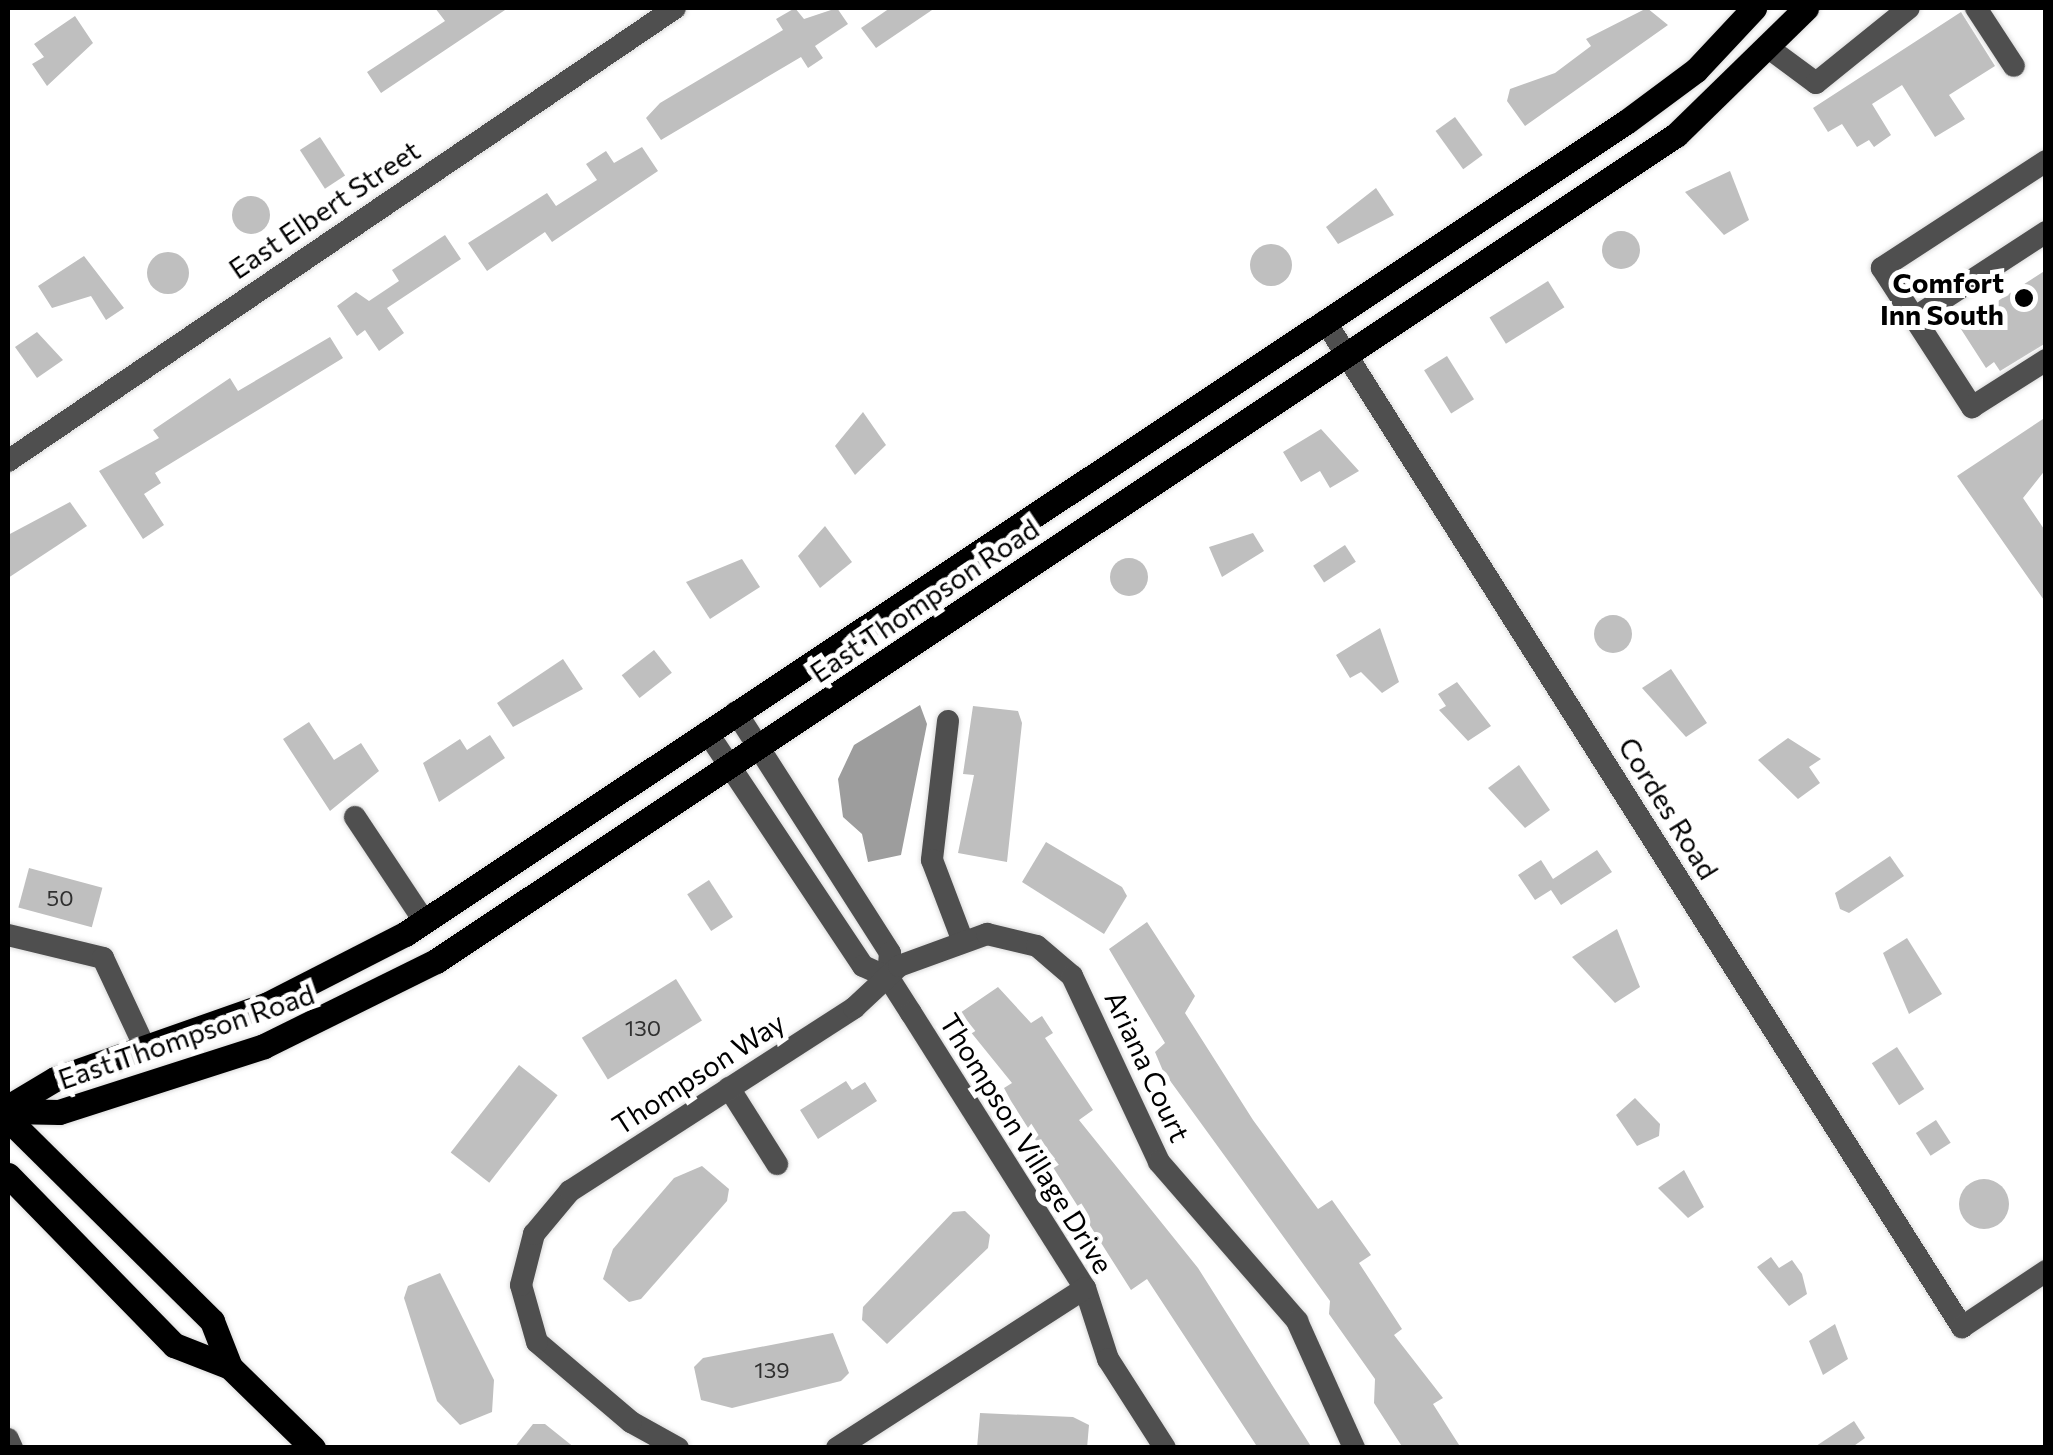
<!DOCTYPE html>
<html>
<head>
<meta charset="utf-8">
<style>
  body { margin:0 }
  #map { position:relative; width:2053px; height:1455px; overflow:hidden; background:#fff; font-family:Commissioner,sans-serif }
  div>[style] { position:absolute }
  .water>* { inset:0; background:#9d9d9d }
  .building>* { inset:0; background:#bfbfbf; transform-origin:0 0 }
  .round { border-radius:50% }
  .roads { filter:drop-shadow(0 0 2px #dbdbdb) drop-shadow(0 0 2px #dbdbdb) }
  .minor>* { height:22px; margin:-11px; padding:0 11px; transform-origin:11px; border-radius:11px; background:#4f4f4f }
  .major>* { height:25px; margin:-12.5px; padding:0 12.5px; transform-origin:12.5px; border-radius:12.5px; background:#000 }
  .dots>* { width:28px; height:28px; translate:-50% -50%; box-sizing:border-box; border:5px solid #fff; border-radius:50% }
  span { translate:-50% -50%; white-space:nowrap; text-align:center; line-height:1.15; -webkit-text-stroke:10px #fff; paint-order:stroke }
  .number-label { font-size:22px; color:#303030 }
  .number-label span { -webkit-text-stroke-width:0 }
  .street-label { font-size:28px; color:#000 }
  .poi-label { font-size:28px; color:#000; font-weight:700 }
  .right { translate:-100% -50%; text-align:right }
  .frame { position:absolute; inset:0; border:10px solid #000; pointer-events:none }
</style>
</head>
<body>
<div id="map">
  <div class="water">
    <div style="clip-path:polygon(920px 705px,927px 724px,901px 855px,868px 862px,862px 834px,843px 817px,838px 779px,854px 745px)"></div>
  </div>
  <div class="building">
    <div style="clip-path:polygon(435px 8px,508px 8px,381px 93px,367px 72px,445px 21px)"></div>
    <div style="clip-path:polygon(795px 8px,804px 19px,837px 8px,848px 24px,815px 46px,823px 58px,808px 68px,801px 57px,661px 140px,646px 118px,660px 103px,783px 30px,776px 19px)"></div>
    <div style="clip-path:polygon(890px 8px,935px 8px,876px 48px,861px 28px)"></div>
    <div style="clip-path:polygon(1647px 8px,1668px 25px,1525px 126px,1507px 101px,1510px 89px,1555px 73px,1591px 46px,1586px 39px)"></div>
    <div style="clip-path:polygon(1961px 12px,1995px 66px,1949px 95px,1965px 119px,1935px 137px,1902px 85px,1872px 104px,1891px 135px,1874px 147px,1869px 140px,1857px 147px,1842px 124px,1828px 132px,1813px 108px)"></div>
    <div style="clip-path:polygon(75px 16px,93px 43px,47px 86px,32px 64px,44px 57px,34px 44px)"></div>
    <div style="left:1455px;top:117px;width:47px;height:24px;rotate:54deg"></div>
    <div style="left:320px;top:137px;width:46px;height:24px;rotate:57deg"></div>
    <div style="clip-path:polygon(642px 147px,658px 171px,552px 242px,545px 232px,487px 271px,468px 243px,547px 193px,556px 206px,597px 180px,586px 164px,606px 151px,614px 163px)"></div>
    <div style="clip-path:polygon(1730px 171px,1749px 220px,1724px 235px,1685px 192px)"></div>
    <div style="clip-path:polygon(1376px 188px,1394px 215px,1338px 244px,1326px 227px)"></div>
    <div class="round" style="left:232px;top:196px;width:38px;height:38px"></div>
    <div class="round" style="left:1602px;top:231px;width:38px;height:38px"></div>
    <div style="clip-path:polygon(445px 235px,461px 259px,387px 308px,404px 333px,379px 351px,365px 330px,357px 336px,337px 306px,356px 292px,369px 301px,399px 281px,392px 270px)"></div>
    <div class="round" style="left:1250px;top:244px;width:42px;height:42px"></div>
    <div class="round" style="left:147px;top:252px;width:42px;height:42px"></div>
    <div style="clip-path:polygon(84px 256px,124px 308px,106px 320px,91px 296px,52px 308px,38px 286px)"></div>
    <div style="clip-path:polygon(2046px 270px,2046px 343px,2000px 371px,1994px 362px,1986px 368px,1959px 326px)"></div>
    <div style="left:1548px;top:281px;width:31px;height:69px;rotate:58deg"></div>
    <div style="clip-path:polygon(37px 332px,63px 360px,37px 378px,15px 347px)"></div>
    <div style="clip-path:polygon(330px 337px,343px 358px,155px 473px,161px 483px,144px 494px,164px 525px,143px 539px,99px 471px,159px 438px,153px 430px,230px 378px,238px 391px)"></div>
    <div style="left:1447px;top:356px;width:51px;height:27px;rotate:58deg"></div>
    <div style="clip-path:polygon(863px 412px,886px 445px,855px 475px,835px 446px)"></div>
    <div style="clip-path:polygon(2046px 417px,2046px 469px,2023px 498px,2046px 532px,2046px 603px,1957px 476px)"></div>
    <div style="clip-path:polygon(1321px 429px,1359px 471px,1330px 488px,1320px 471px,1301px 482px,1283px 452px)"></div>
    <div style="clip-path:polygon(70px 502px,87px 526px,8px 578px,8px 535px)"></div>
    <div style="clip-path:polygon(825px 526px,852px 562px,820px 588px,798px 556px)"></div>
    <div style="clip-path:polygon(1253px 533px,1264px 551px,1222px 577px,1209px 547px)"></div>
    <div style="left:1345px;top:545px;width:20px;height:38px;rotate:57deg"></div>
    <div class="round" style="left:1110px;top:558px;width:38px;height:38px"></div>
    <div style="clip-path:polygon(742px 559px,760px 587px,710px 619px,686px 582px)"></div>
    <div class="round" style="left:1594px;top:615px;width:38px;height:38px"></div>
    <div style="clip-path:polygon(1380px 628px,1399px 682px,1382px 693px,1361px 672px,1350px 678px,1336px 655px)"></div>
    <div style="left:654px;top:650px;width:29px;height:41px;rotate:52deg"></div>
    <div style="clip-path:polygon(563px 659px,583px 689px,513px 727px,497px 703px)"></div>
    <div style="clip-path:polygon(1671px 669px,1707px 723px,1686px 737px,1642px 688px)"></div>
    <div style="clip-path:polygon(1457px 682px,1491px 726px,1468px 741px,1439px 710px,1446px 706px,1438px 694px)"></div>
    <div style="clip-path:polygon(973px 706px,1018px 711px,1022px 723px,1007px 862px,958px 853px,974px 775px,963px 774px)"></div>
    <div style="clip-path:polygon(309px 722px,334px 760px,361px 743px,379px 771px,330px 811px,283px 739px)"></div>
    <div style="clip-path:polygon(490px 735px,505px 758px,439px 802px,423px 763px,460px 739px,467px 750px)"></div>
    <div style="clip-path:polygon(1788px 738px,1821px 759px,1809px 767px,1820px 783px,1798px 799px,1758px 760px)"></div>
    <div style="clip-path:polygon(1519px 765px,1550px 810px,1525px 828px,1488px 788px)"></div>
    <div style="clip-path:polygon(1046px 842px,1122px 887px,1127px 896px,1104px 934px,1022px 882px)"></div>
    <div style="clip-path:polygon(1597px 850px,1612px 872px,1561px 905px,1551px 890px,1535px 900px,1518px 875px,1541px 860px,1553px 879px)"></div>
    <div style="clip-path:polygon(1890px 856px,1904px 876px,1849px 913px,1840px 909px,1835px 893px)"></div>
    <div style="left:29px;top:868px;width:76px;height:41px;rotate:15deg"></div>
    <div style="left:709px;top:880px;width:44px;height:26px;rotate:57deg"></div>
    <div style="clip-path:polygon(1147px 922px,1195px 996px,1185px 1013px,1253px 1120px,1318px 1209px,1332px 1200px,1371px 1255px,1359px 1263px,1402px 1329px,1394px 1335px,1443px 1398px,1433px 1404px,1461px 1448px,1403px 1448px,1374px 1403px,1375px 1379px,1329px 1314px,1330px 1301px,1163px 1071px,1155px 1052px,1165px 1043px,1109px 949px)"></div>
    <div style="clip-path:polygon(1617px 929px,1640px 987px,1615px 1003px,1572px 957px)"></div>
    <div style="clip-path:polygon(1907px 938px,1942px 994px,1909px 1014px,1883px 953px)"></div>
    <div style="left:676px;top:979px;width:49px;height:111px;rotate:58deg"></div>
    <div style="clip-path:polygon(998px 987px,1031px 1023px,1042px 1016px,1053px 1033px,1045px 1038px,1093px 1110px,1079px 1120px,1198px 1268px,1312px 1448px,1258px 1448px,1147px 1279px,1131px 1290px,1011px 1101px,1004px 1088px,1012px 1083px,957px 1015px)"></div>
    <div style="left:1897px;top:1047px;width:50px;height:30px;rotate:57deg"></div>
    <div style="left:519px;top:1065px;width:49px;height:111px;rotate:38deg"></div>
    <div style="clip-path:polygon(846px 1081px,852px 1090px,865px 1082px,877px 1101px,818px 1139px,800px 1110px)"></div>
    <div style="clip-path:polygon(1635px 1098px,1660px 1124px,1659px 1136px,1637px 1146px,1616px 1115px)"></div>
    <div style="left:1936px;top:1120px;width:27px;height:24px;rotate:57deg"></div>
    <div style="clip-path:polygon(702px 1166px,729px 1189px,727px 1201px,641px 1299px,629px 1302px,603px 1279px,613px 1249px,674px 1178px)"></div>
    <div style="clip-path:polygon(1684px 1170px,1704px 1207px,1688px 1218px,1658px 1188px)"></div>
    <div class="round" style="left:1959px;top:1179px;width:50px;height:50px"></div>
    <div style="clip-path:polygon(965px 1211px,990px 1235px,988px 1248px,887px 1344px,862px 1320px,863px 1307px,953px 1212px)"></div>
    <div style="clip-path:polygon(1771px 1257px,1779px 1268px,1792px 1260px,1802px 1274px,1807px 1294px,1789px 1306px,1757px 1267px)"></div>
    <div style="clip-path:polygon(440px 1273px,494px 1380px,492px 1412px,460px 1425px,437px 1401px,404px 1298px,408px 1286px)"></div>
    <div style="clip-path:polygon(1835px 1324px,1848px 1359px,1823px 1375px,1809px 1341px)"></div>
    <div style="clip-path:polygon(833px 1333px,849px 1373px,841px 1381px,732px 1408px,701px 1400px,694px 1367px,703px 1358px)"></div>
    <div style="clip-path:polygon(980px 1413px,1073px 1417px,1089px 1425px,1087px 1448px,977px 1448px)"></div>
    <div style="clip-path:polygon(1854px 1421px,1865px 1438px,1851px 1448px,1813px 1448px)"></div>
    <div style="clip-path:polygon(533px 1424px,545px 1424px,575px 1448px,514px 1448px)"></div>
  </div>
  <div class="roads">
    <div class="minor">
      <div style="left:1976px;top:8px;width:69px;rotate:56.8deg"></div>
      <div style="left:1770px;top:49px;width:57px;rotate:36.5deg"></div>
      <div style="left:1816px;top:83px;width:119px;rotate:-38.9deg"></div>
      <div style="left:2046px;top:161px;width:196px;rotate:146.9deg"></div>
      <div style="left:1882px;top:268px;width:166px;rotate:57.1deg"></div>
      <div style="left:1972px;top:407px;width:88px;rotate:-32.4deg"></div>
      <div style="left:1914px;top:318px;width:158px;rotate:-33.1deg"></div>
      <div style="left:1325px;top:321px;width:1191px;rotate:57.66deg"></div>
      <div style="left:1962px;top:1327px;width:101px;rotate:-33.7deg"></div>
      <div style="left:8px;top:461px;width:806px;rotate:-34.18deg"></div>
      <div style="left:736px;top:712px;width:286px;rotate:57.4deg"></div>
      <div style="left:890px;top:953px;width:24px;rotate:95deg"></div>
      <div style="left:948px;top:721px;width:140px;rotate:96.6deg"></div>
      <div style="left:932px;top:860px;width:85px;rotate:69.2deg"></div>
      <div style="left:707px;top:732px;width:281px;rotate:56.3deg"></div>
      <div style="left:863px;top:966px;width:27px;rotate:24deg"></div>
      <div style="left:888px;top:977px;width:43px;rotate:57.4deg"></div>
      <div style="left:911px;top:1013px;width:325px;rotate:57.7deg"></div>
      <div style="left:1085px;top:1288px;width:75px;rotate:72.1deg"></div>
      <div style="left:1108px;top:1359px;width:106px;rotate:57.4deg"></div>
      <div style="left:355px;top:817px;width:125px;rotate:56.4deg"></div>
      <div style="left:8px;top:935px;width:98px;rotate:13.6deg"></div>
      <div style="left:103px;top:958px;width:102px;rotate:64.9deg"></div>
      <div style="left:729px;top:1088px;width:90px;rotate:57.7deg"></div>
      <div style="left:8px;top:1439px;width:10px;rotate:66deg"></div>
      <div style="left:678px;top:1448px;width:54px;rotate:-151deg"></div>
      <div style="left:631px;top:1422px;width:123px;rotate:-139.6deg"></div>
      <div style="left:537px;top:1342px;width:59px;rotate:-105.7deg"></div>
      <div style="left:521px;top:1285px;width:53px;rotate:-75.7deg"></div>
      <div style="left:534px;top:1234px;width:56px;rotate:-50.1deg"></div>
      <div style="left:570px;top:1191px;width:338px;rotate:-32.8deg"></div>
      <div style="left:854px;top:1008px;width:62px;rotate:-43deg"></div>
      <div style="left:899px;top:966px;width:94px;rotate:-20deg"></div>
      <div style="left:987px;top:934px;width:51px;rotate:13.5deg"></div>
      <div style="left:1037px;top:946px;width:46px;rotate:40.6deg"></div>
      <div style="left:1072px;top:976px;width:205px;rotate:64.9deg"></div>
      <div style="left:1159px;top:1162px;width:211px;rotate:49deg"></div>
      <div style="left:1297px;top:1321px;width:139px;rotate:65.8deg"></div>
      <div style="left:837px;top:1448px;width:295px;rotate:-32.8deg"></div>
    </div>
    <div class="major">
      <div style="left:8px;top:1107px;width:55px;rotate:-30.8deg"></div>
      <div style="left:55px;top:1079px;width:226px;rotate:-19.4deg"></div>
      <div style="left:268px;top:1004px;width:154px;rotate:-27.1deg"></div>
      <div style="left:405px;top:934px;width:1466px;rotate:-33.63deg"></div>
      <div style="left:1626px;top:122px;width:87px;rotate:-36.6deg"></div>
      <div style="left:1696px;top:70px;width:85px;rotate:-46.9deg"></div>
      <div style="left:8px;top:1111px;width:51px;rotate:1.1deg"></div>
      <div style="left:59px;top:1112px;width:215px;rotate:-17.8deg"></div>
      <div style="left:264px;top:1046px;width:192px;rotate:-26.3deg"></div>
      <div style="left:436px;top:961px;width:1490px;rotate:-33.67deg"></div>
      <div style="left:1676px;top:135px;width:182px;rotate:-44.3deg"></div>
      <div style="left:8px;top:1119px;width:287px;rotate:44.7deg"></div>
      <div style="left:212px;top:1321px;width:49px;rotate:68.6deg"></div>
      <div style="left:230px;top:1367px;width:116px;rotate:44.3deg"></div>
      <div style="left:8px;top:1175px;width:238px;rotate:45.7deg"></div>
      <div style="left:174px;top:1345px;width:60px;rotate:21.4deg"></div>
    </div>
  </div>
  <div class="dots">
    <div style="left:2024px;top:298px;background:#000"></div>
  </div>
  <div class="number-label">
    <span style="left:60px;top:898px">50</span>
    <span style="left:643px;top:1028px">130</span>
    <span style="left:772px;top:1370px">139</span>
  </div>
  <div class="street-label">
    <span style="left:324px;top:209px;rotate:-34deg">East Elbert Street</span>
    <span style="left:924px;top:600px;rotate:-34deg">East Thompson Road</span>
    <span style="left:1669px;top:808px;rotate:58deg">Cordes Road</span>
    <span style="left:186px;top:1036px;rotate:-19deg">East Thompson Road</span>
    <span style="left:1148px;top:1066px;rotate:65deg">Ariana Court</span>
    <span style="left:698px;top:1073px;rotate:-33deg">Thompson Way</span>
    <span style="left:1027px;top:1143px;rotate:58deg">Thompson Village Drive</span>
  </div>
  <div class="poi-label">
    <span class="right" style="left:2004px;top:298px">Comfort<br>Inn South</span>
  </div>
  <div class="frame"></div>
</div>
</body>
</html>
